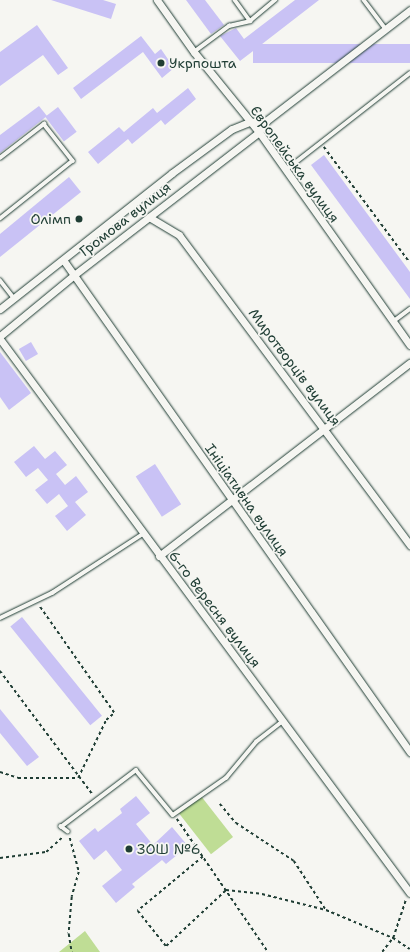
<!DOCTYPE html>
<html>
<head>
<meta charset="utf-8">
<style>
  body { margin:0 }
  #map { position:relative; width:410px; height:952px; overflow:hidden; background:#f6f6f2; font-family:"Shantell Sans",sans-serif }
  div>[style] { position:absolute }
  .green>* { inset:0; background:#bfdd95; transform-origin:0 0 }
  .building>* { inset:0; background:#c9c2f5; transform-origin:0 0 }
  .path>* { height:1.5px; margin-top:-0.75px; transform-origin:0; background:repeating-linear-gradient(90deg,#1f3d34 0 3px,transparent 0 6px) }
  .roads { filter:drop-shadow(0 0 1px #1f3d34) drop-shadow(0 0 1px #1f3d34) }
  .service>* { height:3.5px; margin:-1.75px; padding:0 1.75px; transform-origin:1.75px; border-radius:1.75px; background:#f6f6f2 }
  .minor>* { height:7px; margin:-3.5px; padding:0 3.5px; transform-origin:3.5px; border-radius:3.5px; background:#f6f6f2 }
  .dots>* { width:11px; height:11px; translate:-50% -50%; box-sizing:border-box; border:2px solid #f6f6f2; border-radius:50% }
  span { translate:-50% -50%; white-space:nowrap; text-align:center; line-height:1.15; -webkit-text-stroke:3.5px #f6f6f2; paint-order:stroke }
  .poi-label { font-size:14px; color:#1f3d34 }
  .left { translate:0 -50%; text-align:left }
  .right { translate:-100% -50%; text-align:right }
  .street-label { font-size:14px; color:#1f3d34 }
</style>
</head>
<body>
<div id="map">
  <div class="green">
    <div style="left:201px;top:796px;width:52px;height:28px;rotate:52deg"></div>
    <div style="clip-path:polygon(85px 931px,100px 952px,59px 952px)"></div>
  </div>
  <div class="building">
    <div style="clip-path:polygon(51px 0,103px 0,116px 4px,111px 19px)"></div>
    <div style="clip-path:polygon(186px 0,205px 0,224px 25px,211px 34px)"></div>
    <div style="clip-path:polygon(295px 0,319px 0,240px 61px,220px 36px,236px 28px,244px 39px)"></div>
    <div style="clip-path:polygon(37px 25px,68px 68px,58px 75px,43px 55px,0 86px,0 52px)"></div>
    <div style="clip-path:polygon(141px 36px,155px 54px,161px 49px,174px 68px,162px 78px,143px 52px,81px 99px,73px 88px)"></div>
    <div style="left:410px;top:44px;width:19px;height:157px;rotate:90deg"></div>
    <div style="clip-path:polygon(188px 88px,196px 99px,165px 125px,161px 120px,132px 144px,128px 139px,98px 164px,88px 152px,119px 127px,124px 132px,153px 108px,157px 113px)"></div>
    <div style="clip-path:polygon(39px 106px,47px 116px,0 153px,0 135px)"></div>
    <div style="left:58px;top:107px;width:31px;height:16px;rotate:53deg"></div>
    <div style="clip-path:polygon(324px 155px,410px 272px,410px 299px,311px 165px)"></div>
    <div style="clip-path:polygon(69px 177px,81px 192px,0 257px,0 234px)"></div>
    <div style="left:31px;top:342px;width:14px;height:14px;rotate:60deg"></div>
    <div style="clip-path:polygon(0 352px,31px 393px,9px 410px,0 397px)"></div>
    <div style="clip-path:polygon(34px 446px,45px 459px,55px 451px,67px 465px,56px 474px,65px 485px,76px 476px,88px 492px,75px 502px,86px 515px,67px 531px,55px 516px,68px 506px,59px 494px,47px 504px,35px 490px,48px 480px,38px 468px,26px 477px,14px 462px)"></div>
    <div style="left:155px;top:464px;width:48px;height:23px;rotate:57deg"></div>
    <div style="left:22px;top:617px;width:127px;height:15px;rotate:51deg"></div>
    <div style="clip-path:polygon(0 709px,39px 757px,27px 766px,0 733px)"></div>
    <div style="clip-path:polygon(136px 796px,150px 813px,136px 824px,153px 845px,172px 827px,188px 846px,166px 864px,162px 860px,132px 884px,135px 887px,116px 903px,102px 886px,122px 870px,106px 850px,94px 860px,79px 841px,95px 828px,98px 832px,122px 813px,120px 809px)"></div>
  </div>
  <div class="path">
    <div style="left:324px;top:147px;width:144px;rotate:53.4deg"></div>
    <div style="left:0;top:671px;width:155px;rotate:53.1deg"></div>
    <div style="left:0;top:772px;width:19px;rotate:18deg"></div>
    <div style="left:18px;top:778px;width:60px"></div>
    <div style="left:78px;top:778px;width:64px;rotate:-64.2deg"></div>
    <div style="left:106px;top:720px;width:11px;rotate:-41deg"></div>
    <div style="left:114px;top:713px;width:131px;rotate:-125deg"></div>
    <div style="left:220px;top:804px;width:25px;rotate:50deg"></div>
    <div style="left:236px;top:823px;width:69px;rotate:33.2deg"></div>
    <div style="left:294px;top:861px;width:59px;rotate:56.9deg"></div>
    <div style="left:177px;top:819px;width:161px;rotate:55.6deg"></div>
    <div style="left:70px;top:838px;width:35px;rotate:75deg"></div>
    <div style="left:79px;top:872px;width:26px;rotate:106deg"></div>
    <div style="left:72px;top:897px;width:37px;rotate:95deg"></div>
    <div style="left:69px;top:934px;width:18px;rotate:81deg"></div>
    <div style="left:203px;top:857px;width:85px;rotate:140.3deg"></div>
    <div style="left:138px;top:911px;width:45px;rotate:51.3deg"></div>
    <div style="left:166px;top:946px;width:82px;rotate:-43deg"></div>
    <div style="left:226px;top:890px;width:36px;rotate:6deg"></div>
    <div style="left:262px;top:894px;width:66px;rotate:14deg"></div>
    <div style="left:326px;top:910px;width:73px;rotate:22.7deg"></div>
    <div style="left:393px;top:938px;width:20px;rotate:33deg"></div>
    <div style="left:0;top:858px;width:46px;rotate:-7.4deg"></div>
    <div style="left:46px;top:852px;width:24px;rotate:-42deg"></div>
    <div style="left:382px;top:952px;width:18px;rotate:-52deg"></div>
    <div style="left:393px;top:938px;width:41px;rotate:-71.6deg"></div>
  </div>
  <div class="roads">
    <div class="service">
      <div style="left:235px;top:0;width:26px;rotate:54deg"></div>
      <div style="left:364px;top:0;width:36px;rotate:53deg"></div>
      <div style="left:194px;top:52px;width:44px;rotate:-36.6deg"></div>
      <div style="left:229px;top:26px;width:22px;rotate:-13deg"></div>
      <div style="left:250px;top:21px;width:33px;rotate:-40deg"></div>
      <div style="left:0;top:158px;width:56px;rotate:-37.7deg"></div>
      <div style="left:44px;top:124px;width:47px;rotate:51.9deg"></div>
      <div style="left:73px;top:161px;width:93px;rotate:141.5deg"></div>
      <div style="left:286px;top:170px;width:157px;rotate:-38deg"></div>
      <div style="left:0;top:280px;width:23px;rotate:52deg"></div>
      <div style="left:394px;top:321px;width:20px;rotate:-37deg"></div>
      <div style="left:0;top:618px;width:58px;rotate:-25.7deg"></div>
      <div style="left:52px;top:593px;width:108px;rotate:-33deg"></div>
      <div style="left:68px;top:832px;width:9px;rotate:-144deg"></div>
      <div style="left:61px;top:827px;width:94px;rotate:-37.2deg"></div>
      <div style="left:136px;top:770px;width:58px;rotate:50.6deg"></div>
      <div style="left:173px;top:815px;width:65px;rotate:-34.9deg"></div>
      <div style="left:226px;top:778px;width:47px;rotate:-50.2deg"></div>
      <div style="left:256px;top:742px;width:34px;rotate:-38deg"></div>
    </div>
    <div class="minor">
      <div style="left:157px;top:0;width:64px;rotate:54.6deg"></div>
      <div style="left:194px;top:52px;width:103px;rotate:50.9deg"></div>
      <div style="left:259px;top:132px;width:261px;rotate:54.7deg"></div>
      <div style="left:149px;top:217px;width:35px;rotate:31deg"></div>
      <div style="left:179px;top:235px;width:387px;rotate:53.3deg"></div>
      <div style="left:64px;top:261px;width:601px;rotate:54.83deg"></div>
      <div style="left:0;top:309px;width:219px;rotate:-38.3deg"></div>
      <div style="left:172px;top:173px;width:74px;rotate:-36.3deg"></div>
      <div style="left:232px;top:129px;width:18px;rotate:-22deg"></div>
      <div style="left:249px;top:122px;width:17px;rotate:-3deg"></div>
      <div style="left:0;top:336px;width:96px;rotate:-39.5deg"></div>
      <div style="left:74px;top:275px;width:234px;rotate:-37.7deg"></div>
      <div style="left:259px;top:132px;width:13px;rotate:-58deg"></div>
      <div style="left:266px;top:121px;width:182px;rotate:-37.6deg"></div>
      <div style="left:0;top:339px;width:689px;rotate:53.5deg"></div>
      <div style="left:159px;top:556px;width:317px;rotate:-37.6deg"></div>
    </div>
  </div>
  <div class="dots">
    <div style="left:161px;top:63px;background:#1f3d34"></div>
    <div style="left:79px;top:219px;background:#1f3d34"></div>
    <div style="left:129px;top:849px;background:#1f3d34"></div>
  </div>
  <div class="poi-label">
    <span class="left" style="left:169px;top:63px">Укрпошта</span>
    <span class="right" style="left:71px;top:219px">Олімп</span>
    <span class="left" style="left:137px;top:849px">ЗОШ №6</span>
  </div>
  <div class="street-label">
    <span style="left:295px;top:164px;rotate:54deg">Європейська вулиця</span>
    <span style="left:125px;top:219px;rotate:-38deg">Громова вулиця</span>
    <span style="left:295px;top:367px;rotate:53deg">Миротворців вулиця</span>
    <span style="left:247px;top:500px;rotate:55deg">Ініціативна вулиця</span>
    <span style="left:215px;top:609px;rotate:53deg">6-го Вересня вулиця</span>
  </div>
</div>
</body>
</html>
